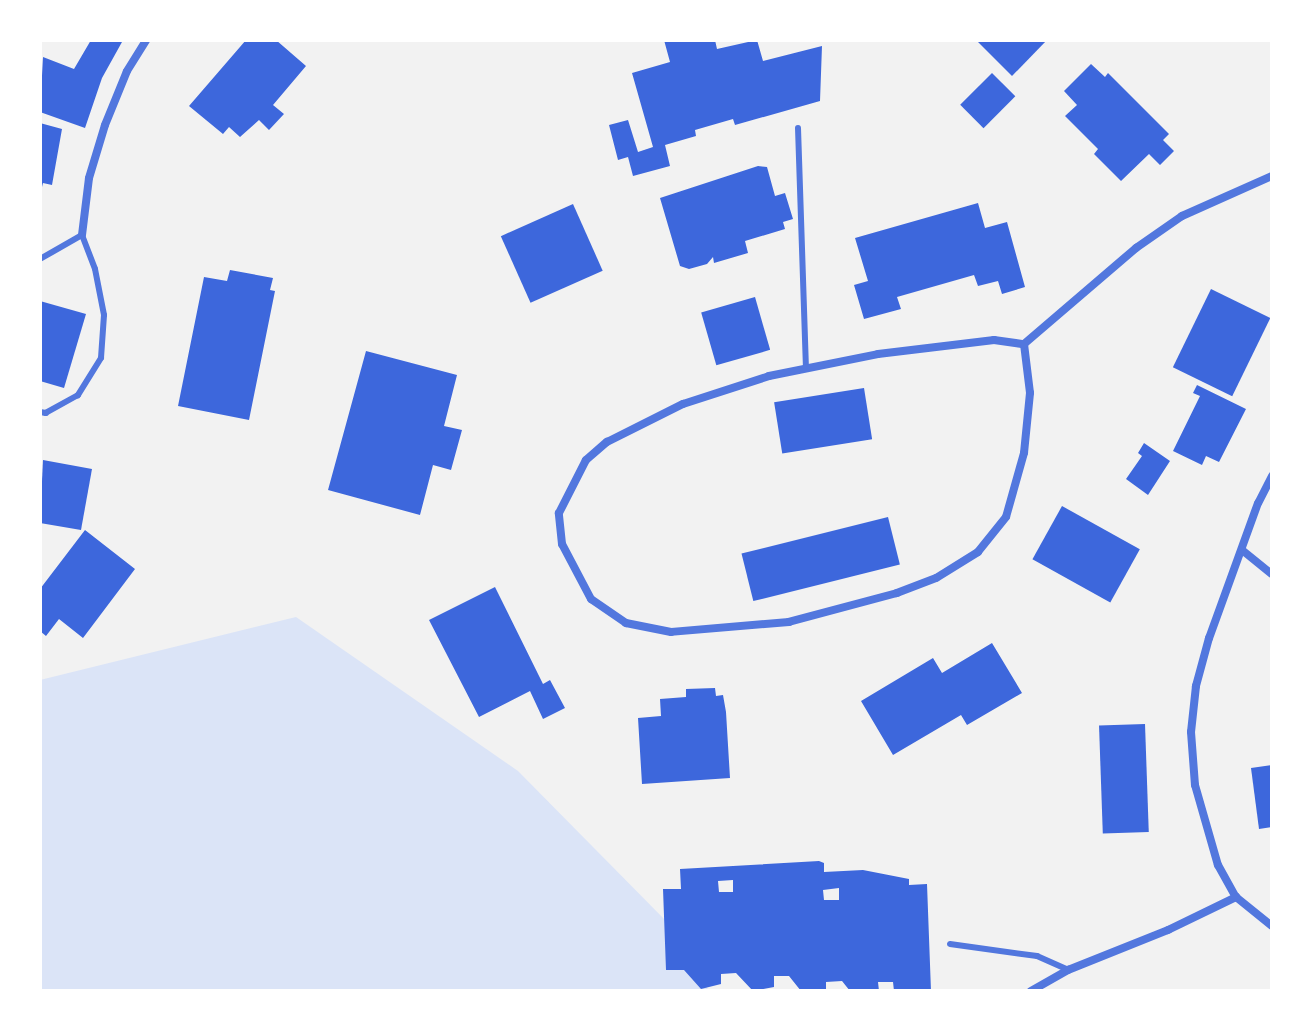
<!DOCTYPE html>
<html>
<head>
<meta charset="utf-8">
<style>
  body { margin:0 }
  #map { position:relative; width:1312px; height:1031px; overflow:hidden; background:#f2f2f2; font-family:"PT Sans",sans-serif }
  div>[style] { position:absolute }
  .green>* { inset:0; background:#dbe4f7 }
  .building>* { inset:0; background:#3d67dc; transform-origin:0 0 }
  .service>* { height:6px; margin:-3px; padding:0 3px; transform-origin:3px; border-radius:3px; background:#5277de }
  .minor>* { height:8px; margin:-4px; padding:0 4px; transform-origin:4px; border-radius:4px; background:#5277de }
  span { translate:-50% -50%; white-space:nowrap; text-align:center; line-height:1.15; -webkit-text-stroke:7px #fff; paint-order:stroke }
  .frame { position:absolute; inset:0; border:42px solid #fff; pointer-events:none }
</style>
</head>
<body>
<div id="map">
  <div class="green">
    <div style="clip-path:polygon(296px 617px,518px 771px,671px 926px,709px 991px,40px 991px,40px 680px)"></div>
  </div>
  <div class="building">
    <div style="clip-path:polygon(91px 40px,122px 42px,102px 78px,85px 128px,40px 112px,43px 57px,74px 69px)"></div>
    <div style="clip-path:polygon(246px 40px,276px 40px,306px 66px,273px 105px,284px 114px,269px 130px,259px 120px,240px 137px,229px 127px,223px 134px,189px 106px)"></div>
    <div style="clip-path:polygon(664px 40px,715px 40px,717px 49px,757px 40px,763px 61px,822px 46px,820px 101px,735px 125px,733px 119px,695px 130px,696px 136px,665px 145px,670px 166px,633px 176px,628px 157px,618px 160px,609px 125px,628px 120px,638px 152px,653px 147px,632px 73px,670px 62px)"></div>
    <div style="clip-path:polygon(976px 40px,1047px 40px,1012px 76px)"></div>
    <div style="clip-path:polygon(1091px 64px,1105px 77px,1108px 73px,1169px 134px,1163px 140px,1174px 151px,1160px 165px,1149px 154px,1121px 181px,1094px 154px,1098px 149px,1065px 116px,1077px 105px,1064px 91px)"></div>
    <div style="left:992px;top:73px;width:33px;height:45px;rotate:45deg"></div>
    <div style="clip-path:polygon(40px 123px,62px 129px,52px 185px,43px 183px,41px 191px)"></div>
    <div style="clip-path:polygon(758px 166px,767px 167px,775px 196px,785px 193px,793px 219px,783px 222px,785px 229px,745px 241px,748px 253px,714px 263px,713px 257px,707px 264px,689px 269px,680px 266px,660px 198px)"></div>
    <div style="clip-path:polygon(978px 203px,985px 228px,1007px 222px,1025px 287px,1002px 294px,998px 281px,978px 286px,974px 275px,897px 297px,901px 309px,864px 319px,854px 285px,868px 281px,855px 238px)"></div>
    <div style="left:573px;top:204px;width:73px;height:79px;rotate:66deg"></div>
    <div style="clip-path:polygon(230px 270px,273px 278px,270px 290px,275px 291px,249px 420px,178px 406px,204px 277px,227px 281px)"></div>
    <div style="left:1211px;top:289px;width:66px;height:87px;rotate:26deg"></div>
    <div style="left:755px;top:297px;width:55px;height:56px;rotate:74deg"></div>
    <div style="clip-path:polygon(40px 301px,86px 314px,64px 388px,40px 381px)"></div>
    <div style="clip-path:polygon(366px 351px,457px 375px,444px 426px,462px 430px,451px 470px,433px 465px,420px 515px,328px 490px)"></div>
    <div style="clip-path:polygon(1197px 385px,1246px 409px,1219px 462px,1206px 456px,1202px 465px,1173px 451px,1200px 396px,1193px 393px)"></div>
    <div style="left:864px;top:388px;width:52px;height:91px;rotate:81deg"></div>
    <div style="clip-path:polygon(1144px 443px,1170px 461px,1148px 495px,1126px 479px,1142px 456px,1138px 453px)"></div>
    <div style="clip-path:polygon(43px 460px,92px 469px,81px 530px,40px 523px)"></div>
    <div style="left:1062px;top:506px;width:89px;height:61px;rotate:29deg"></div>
    <div style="left:888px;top:517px;width:49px;height:151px;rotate:76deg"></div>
    <div style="clip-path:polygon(85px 530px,135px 569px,83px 638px,59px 619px,46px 636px,40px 631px,40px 589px)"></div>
    <div style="clip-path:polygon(495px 587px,543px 684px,550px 680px,565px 708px,543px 719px,530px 691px,479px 717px,429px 620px)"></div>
    <div style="clip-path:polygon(992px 643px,1022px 693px,967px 725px,961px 715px,893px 755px,861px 701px,933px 658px,942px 673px)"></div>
    <div style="clip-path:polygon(715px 688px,716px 696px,723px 695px,726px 712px,730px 778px,642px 784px,638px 718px,661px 716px,660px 699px,686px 697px,686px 689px)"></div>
    <div style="left:1145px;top:724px;width:108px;height:46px;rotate:88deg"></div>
    <div style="clip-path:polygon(1272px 765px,1272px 827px,1259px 829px,1251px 768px)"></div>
    <div style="clip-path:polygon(evenodd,819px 861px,824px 863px,824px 872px,863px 870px,909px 879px,909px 885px,927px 884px,931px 991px,894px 991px,893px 982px,878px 982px,879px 991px,850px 991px,842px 981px,826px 982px,826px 991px,801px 991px,789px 976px,774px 976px,774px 987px,753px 991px,736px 973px,721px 974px,721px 984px,701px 989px,684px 970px,666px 970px,663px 889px,681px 889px,680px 869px,819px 861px,733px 880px,733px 892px,719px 892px,718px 881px,733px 880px,819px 861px,839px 888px,839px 900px,824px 900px,823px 890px,839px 888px)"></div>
  </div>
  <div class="service">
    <div style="left:798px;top:128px;width:241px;rotate:88.1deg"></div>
    <div style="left:40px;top:259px;width:48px;rotate:-29.7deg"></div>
    <div style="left:82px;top:235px;width:36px;rotate:69deg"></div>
    <div style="left:95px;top:269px;width:47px;rotate:78.9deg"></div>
    <div style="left:104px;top:315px;width:43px;rotate:94deg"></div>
    <div style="left:101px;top:358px;width:44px;rotate:121.9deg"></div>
    <div style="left:78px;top:395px;width:37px;rotate:151deg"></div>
    <div style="left:46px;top:413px;width:6px;rotate:-171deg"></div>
    <div style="left:950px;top:944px;width:88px;rotate:7.9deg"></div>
    <div style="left:1037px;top:956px;width:34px;rotate:24deg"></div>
  </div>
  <div class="minor">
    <div style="left:82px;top:235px;width:57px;rotate:-83deg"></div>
    <div style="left:89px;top:178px;width:55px;rotate:-73.2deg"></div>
    <div style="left:105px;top:125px;width:58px;rotate:-67.8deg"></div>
    <div style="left:127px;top:71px;width:36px;rotate:-58deg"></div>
    <div style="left:1024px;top:344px;width:49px;rotate:83deg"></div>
    <div style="left:1030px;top:393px;width:60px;rotate:95.7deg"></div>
    <div style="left:1024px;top:453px;width:66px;rotate:105.7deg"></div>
    <div style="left:1006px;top:517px;width:45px;rotate:128.7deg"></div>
    <div style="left:978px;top:552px;width:49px;rotate:148.2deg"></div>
    <div style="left:936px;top:578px;width:42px;rotate:159deg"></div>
    <div style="left:897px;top:593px;width:112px;rotate:165deg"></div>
    <div style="left:789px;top:622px;width:118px;rotate:175.2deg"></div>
    <div style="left:671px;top:632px;width:46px;rotate:-168.7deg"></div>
    <div style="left:626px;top:623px;width:42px;rotate:-145.6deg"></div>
    <div style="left:591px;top:599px;width:62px;rotate:-117.8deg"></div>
    <div style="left:562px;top:544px;width:31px;rotate:-96deg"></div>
    <div style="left:559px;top:513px;width:59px;rotate:-63deg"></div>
    <div style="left:586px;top:460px;width:28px;rotate:-41deg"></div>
    <div style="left:607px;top:442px;width:85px;rotate:-26.6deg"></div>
    <div style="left:683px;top:404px;width:90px;rotate:-18deg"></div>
    <div style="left:769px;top:376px;width:111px;rotate:-11.4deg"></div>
    <div style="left:878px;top:354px;width:117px;rotate:-6.9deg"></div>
    <div style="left:994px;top:340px;width:30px;rotate:8deg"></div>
    <div style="left:1024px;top:344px;width:148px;rotate:-40.6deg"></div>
    <div style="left:1136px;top:248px;width:56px;rotate:-34.8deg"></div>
    <div style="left:1182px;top:216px;width:98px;rotate:-24deg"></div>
    <div style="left:1272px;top:476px;width:30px;rotate:117deg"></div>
    <div style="left:1258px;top:503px;width:144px;rotate:109.9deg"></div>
    <div style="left:1209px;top:638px;width:50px;rotate:105.2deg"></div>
    <div style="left:1196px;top:686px;width:46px;rotate:96.2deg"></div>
    <div style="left:1191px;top:732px;width:53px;rotate:85.7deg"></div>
    <div style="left:1195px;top:785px;width:83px;rotate:74deg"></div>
    <div style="left:1218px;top:865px;width:37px;rotate:61deg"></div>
    <div style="left:1236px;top:897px;width:46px;rotate:38.9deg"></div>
    <div style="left:1242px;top:550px;width:38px;rotate:39deg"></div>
    <div style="left:1031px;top:991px;width:43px;rotate:-29.6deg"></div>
    <div style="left:1068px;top:970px;width:108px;rotate:-21.8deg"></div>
    <div style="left:1168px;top:930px;width:76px;rotate:-25.9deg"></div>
  </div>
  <div class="frame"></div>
</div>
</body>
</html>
